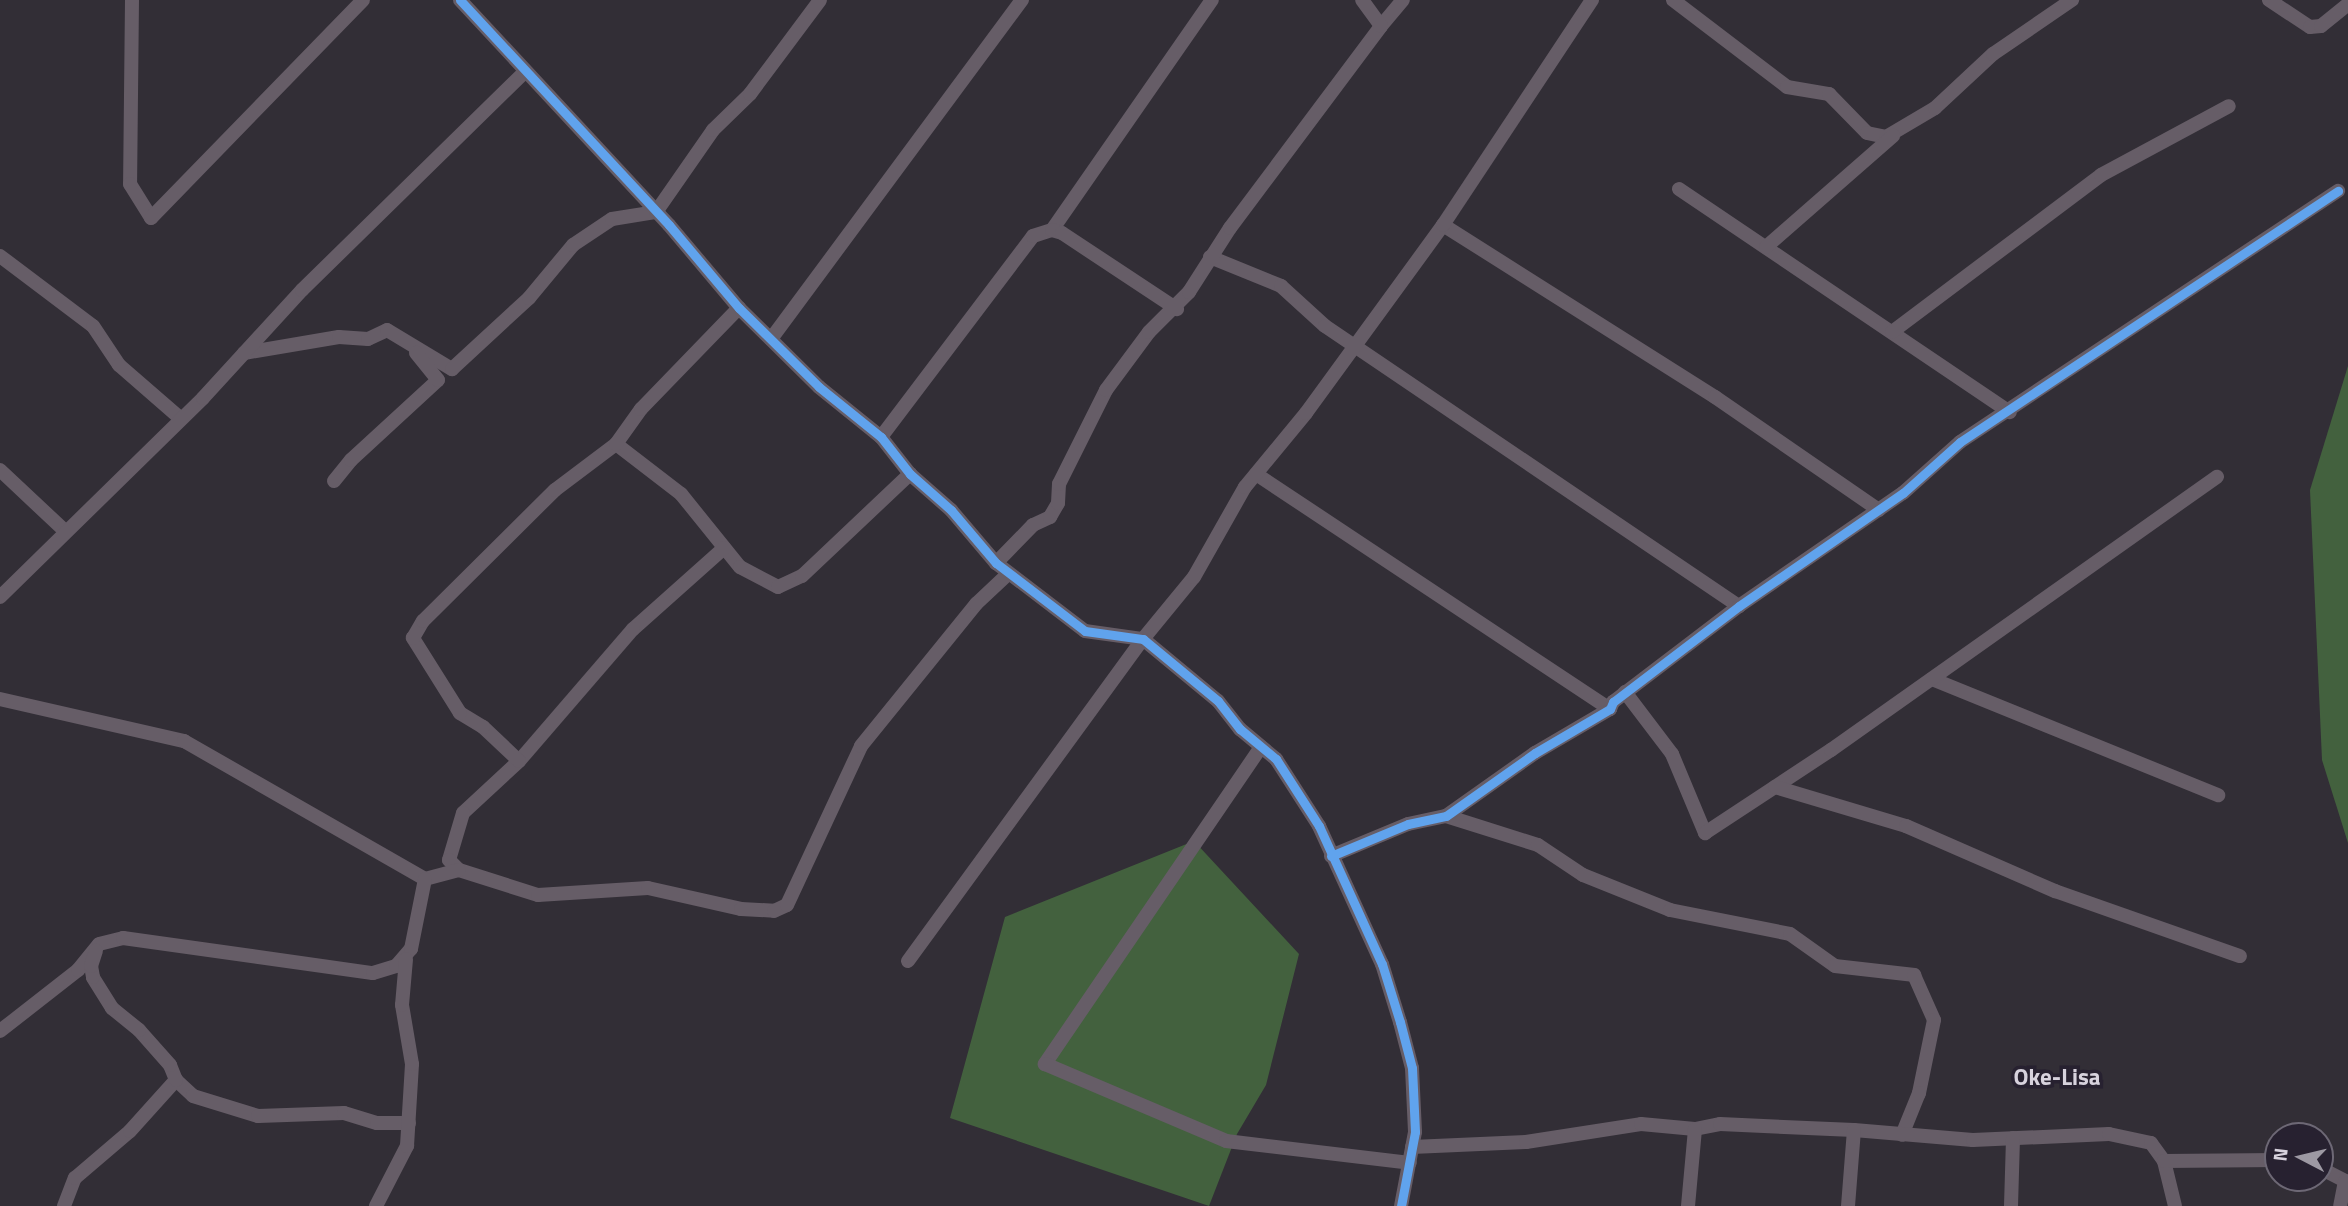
<!DOCTYPE html>
<html>
<head>
<meta charset="utf-8">
<style>
  body { margin:0 }
  #map { position:relative; width:2348px; height:1206px; overflow:hidden; background:#322e36; font-family:"Titillium Web",sans-serif }
  div>[style] { position:absolute }
  .forest>* { inset:0; background:#43613e }
  .minor>* { height:14px; margin:-7px; padding:0 7px; transform-origin:7px; border-radius:7px; background:#665d67 }
  .cycleway>* { height:9px; margin:-4.5px; padding:0 4.5px; transform-origin:4.5px; border-radius:4.5px; background:#60a3ed }
  span { translate:-50% -50%; white-space:nowrap; text-align:center; line-height:1.15; -webkit-text-stroke:7px #272130; paint-order:stroke }
  .quarter-label { font-size:23px; color:#d7d2dd; font-weight:700 }
  .north { position:absolute; left:2264px; top:1122px; width:70px; height:70px; box-sizing:border-box; background:#272130; border:2px solid #6d6875; border-radius:50%; rotate:277deg; font-size:19px; font-weight:700; line-height:28px; text-align:center; color:#d7d2dd }
  .north::after { content:''; display:block; margin:auto; width:24px; height:32px; background:#9d99a3; clip-path:polygon(50% 0,100% 100%,50% 72%,0 100%) }
</style>
</head>
<body>
<div id="map">
  <div class="forest">
    <div style="clip-path:polygon(2348px 366px,2348px 843px,2322px 760px,2310px 490px)"></div>
    <div style="clip-path:polygon(1194px 841px,1299px 954px,1266px 1085px,1237px 1134px,1209px 1206px,950px 1118px,1005px 917px)"></div>
  </div>
  <div class="minor">
    <div style="left:132px;top:0;width:184px;rotate:90.6deg"></div>
    <div style="left:130px;top:184px;width:40px;rotate:58deg"></div>
    <div style="left:151px;top:218px;width:304px;rotate:-45.8deg"></div>
    <div style="left:460px;top:0;width:307px;rotate:47.1deg"></div>
    <div style="left:669px;top:225px;width:109px;rotate:49.9deg"></div>
    <div style="left:739px;top:308px;width:112px;rotate:44.6deg"></div>
    <div style="left:819px;top:387px;width:80px;rotate:38.9deg"></div>
    <div style="left:881px;top:437px;width:47px;rotate:51.9deg"></div>
    <div style="left:910px;top:474px;width:55px;rotate:41.3deg"></div>
    <div style="left:951px;top:510px;width:70px;rotate:49.7deg"></div>
    <div style="left:996px;top:563px;width:112px;rotate:37.4deg"></div>
    <div style="left:1085px;top:631px;width:59px;rotate:7.9deg"></div>
    <div style="left:1143px;top:639px;width:97px;rotate:39.6deg"></div>
    <div style="left:1218px;top:701px;width:36px;rotate:52deg"></div>
    <div style="left:1240px;top:729px;width:47px;rotate:39.8deg"></div>
    <div style="left:1276px;top:759px;width:80px;rotate:57.3deg"></div>
    <div style="left:1319px;top:826px;width:152px;rotate:65.5deg"></div>
    <div style="left:1382px;top:964px;width:61px;rotate:72.8deg"></div>
    <div style="left:1400px;top:1022px;width:48px;rotate:75.4deg"></div>
    <div style="left:1412px;top:1068px;width:64px;rotate:87.3deg"></div>
    <div style="left:1415px;top:1132px;width:75px;rotate:100.7deg"></div>
    <div style="left:1673px;top:0;width:143px;rotate:37.3deg"></div>
    <div style="left:1787px;top:87px;width:43px;rotate:9.5deg"></div>
    <div style="left:1829px;top:94px;width:54px;rotate:45.7deg"></div>
    <div style="left:1867px;top:133px;width:19px;rotate:12deg"></div>
    <div style="left:1886px;top:137px;width:57px;rotate:-30.6deg"></div>
    <div style="left:1935px;top:108px;width:79px;rotate:-43deg"></div>
    <div style="left:1993px;top:54px;width:96px;rotate:-34.4deg"></div>
    <div style="left:2269px;top:0;width:49px;rotate:33.4deg"></div>
    <div style="left:2310px;top:27px;width:11px;rotate:-5deg"></div>
    <div style="left:2321px;top:26px;width:35px;rotate:-39deg"></div>
    <div style="left:1381px;top:26px;width:34px;rotate:-50deg"></div>
    <div style="left:1679px;top:189px;width:399px;rotate:34deg"></div>
    <div style="left:1443px;top:225px;width:322px;rotate:32.3deg"></div>
    <div style="left:1715px;top:397px;width:199px;rotate:34.6deg"></div>
    <div style="left:1052px;top:230px;width:280px;rotate:-55.2deg"></div>
    <div style="left:1766px;top:247px;width:169px;rotate:-41.2deg"></div>
    <div style="left:0;top:256px;width:116px;rotate:37deg"></div>
    <div style="left:93px;top:326px;width:47px;rotate:56.3deg"></div>
    <div style="left:119px;top:365px;width:81px;rotate:41deg"></div>
    <div style="left:1210px;top:257px;width:77px;rotate:22.2deg"></div>
    <div style="left:1281px;top:286px;width:59px;rotate:42.3deg"></div>
    <div style="left:1325px;top:326px;width:500px;rotate:34.1deg"></div>
    <div style="left:1892px;top:332px;width:261px;rotate:-36.9deg"></div>
    <div style="left:2101px;top:175px;width:145px;rotate:-28.3deg"></div>
    <div style="left:771px;top:339px;width:422px;rotate:-53.5deg"></div>
    <div style="left:244px;top:353px;width:96px;rotate:-9.6deg"></div>
    <div style="left:339px;top:337px;width:29px;rotate:4deg"></div>
    <div style="left:368px;top:339px;width:21px;rotate:-25deg"></div>
    <div style="left:387px;top:330px;width:76px;rotate:31deg"></div>
    <div style="left:452px;top:369px;width:105px;rotate:-42.7deg"></div>
    <div style="left:529px;top:298px;width:69px;rotate:-50.3deg"></div>
    <div style="left:573px;top:245px;width:47px;rotate:-33.7deg"></div>
    <div style="left:612px;top:219px;width:45px;rotate:-9deg"></div>
    <div style="left:656px;top:212px;width:100px;rotate:-55.2deg"></div>
    <div style="left:713px;top:130px;width:52px;rotate:-44.2deg"></div>
    <div style="left:750px;top:94px;width:117px;rotate:-53.3deg"></div>
    <div style="left:881px;top:437px;width:252px;rotate:-52.9deg"></div>
    <div style="left:1033px;top:236px;width:20px;rotate:-18deg"></div>
    <div style="left:1052px;top:230px;width:10px;rotate:17deg"></div>
    <div style="left:1062px;top:233px;width:138px;rotate:33.5deg"></div>
    <div style="left:616px;top:444px;width:82px;rotate:37.6deg"></div>
    <div style="left:681px;top:494px;width:94px;rotate:51.1deg"></div>
    <div style="left:740px;top:567px;width:43px;rotate:27.8deg"></div>
    <div style="left:778px;top:587px;width:26px;rotate:-25deg"></div>
    <div style="left:802px;top:576px;width:149px;rotate:-43.4deg"></div>
    <div style="left:0;top:470px;width:89px;rotate:43.2deg"></div>
    <div style="left:1256px;top:474px;width:425px;rotate:33.6deg"></div>
    <div style="left:334px;top:481px;width:27px;rotate:-51deg"></div>
    <div style="left:351px;top:460px;width:118px;rotate:-42.6deg"></div>
    <div style="left:438px;top:380px;width:35px;rotate:-129deg"></div>
    <div style="left:724px;top:548px;width:122px;rotate:138.3deg"></div>
    <div style="left:633px;top:629px;width:174px;rotate:130.8deg"></div>
    <div style="left:519px;top:761px;width:76px;rotate:137.1deg"></div>
    <div style="left:463px;top:813px;width:49px;rotate:106.6deg"></div>
    <div style="left:449px;top:860px;width:14px;rotate:45deg"></div>
    <div style="left:459px;top:870px;width:83px;rotate:17.6deg"></div>
    <div style="left:538px;top:895px;width:110px;rotate:-3.6deg"></div>
    <div style="left:648px;top:888px;width:95px;rotate:12.7deg"></div>
    <div style="left:741px;top:909px;width:33px;rotate:3deg"></div>
    <div style="left:774px;top:911px;width:14px;rotate:-25deg"></div>
    <div style="left:787px;top:905px;width:175px;rotate:-65deg"></div>
    <div style="left:861px;top:746px;width:183px;rotate:-51deg"></div>
    <div style="left:976px;top:604px;width:44px;rotate:-43.2deg"></div>
    <div style="left:996px;top:563px;width:53px;rotate:-45.8deg"></div>
    <div style="left:1033px;top:525px;width:19px;rotate:-25deg"></div>
    <div style="left:1050px;top:517px;width:16px;rotate:-60deg"></div>
    <div style="left:1058px;top:503px;width:19px;rotate:-87deg"></div>
    <div style="left:1059px;top:484px;width:105px;rotate:-63.4deg"></div>
    <div style="left:1106px;top:390px;width:72px;rotate:-53.4deg"></div>
    <div style="left:1149px;top:332px;width:57px;rotate:-45deg"></div>
    <div style="left:1189px;top:292px;width:76px;rotate:-57.4deg"></div>
    <div style="left:1230px;top:228px;width:252px;rotate:-53.2deg"></div>
    <div style="left:1381px;top:26px;width:32px;rotate:-126deg"></div>
    <div style="left:0;top:597px;width:284px;rotate:-44.4deg"></div>
    <div style="left:203px;top:398px;width:147px;rotate:-47.5deg"></div>
    <div style="left:302px;top:290px;width:312px;rotate:-44.4deg"></div>
    <div style="left:1932px;top:679px;width:309px;rotate:22.1deg"></div>
    <div style="left:1625px;top:692px;width:78px;rotate:52.8deg"></div>
    <div style="left:1672px;top:754px;width:86px;rotate:67.3deg"></div>
    <div style="left:1705px;top:833px;width:151px;rotate:-33.4deg"></div>
    <div style="left:1831px;top:750px;width:473px;rotate:-35.3deg"></div>
    <div style="left:0;top:699px;width:189px;rotate:12.9deg"></div>
    <div style="left:184px;top:741px;width:278px;rotate:29.8deg"></div>
    <div style="left:425px;top:879px;width:35px;rotate:-15deg"></div>
    <div style="left:1261px;top:747px;width:384px;rotate:124.3deg"></div>
    <div style="left:1045px;top:1064px;width:197px;rotate:23deg"></div>
    <div style="left:1226px;top:1141px;width:185px;rotate:6.8deg"></div>
    <div style="left:519px;top:761px;width:50px;rotate:-136.6deg"></div>
    <div style="left:483px;top:727px;width:27px;rotate:-149deg"></div>
    <div style="left:460px;top:713px;width:89px;rotate:-122.1deg"></div>
    <div style="left:413px;top:638px;width:20px;rotate:-60deg"></div>
    <div style="left:423px;top:621px;width:186px;rotate:-44.8deg"></div>
    <div style="left:555px;top:490px;width:76px;rotate:-37deg"></div>
    <div style="left:616px;top:444px;width:43px;rotate:-54.5deg"></div>
    <div style="left:641px;top:409px;width:141px;rotate:-45.9deg"></div>
    <div style="left:1775px;top:787px;width:137px;rotate:16.6deg"></div>
    <div style="left:1906px;top:826px;width:163px;rotate:23.6deg"></div>
    <div style="left:2055px;top:891px;width:196px;rotate:19.4deg"></div>
    <div style="left:1446px;top:816px;width:96px;rotate:17.5deg"></div>
    <div style="left:1538px;top:845px;width:54px;rotate:33.7deg"></div>
    <div style="left:1583px;top:875px;width:94px;rotate:21.9deg"></div>
    <div style="left:1670px;top:910px;width:122px;rotate:11.3deg"></div>
    <div style="left:1790px;top:934px;width:55px;rotate:35.4deg"></div>
    <div style="left:1835px;top:966px;width:80px;rotate:6.5deg"></div>
    <div style="left:1914px;top:975px;width:49px;rotate:66deg"></div>
    <div style="left:1934px;top:1020px;width:75px;rotate:101.6deg"></div>
    <div style="left:1919px;top:1093px;width:45px;rotate:112deg"></div>
    <div style="left:1331px;top:856px;width:83px;rotate:-22.6deg"></div>
    <div style="left:1408px;top:824px;width:39px;rotate:-12deg"></div>
    <div style="left:1446px;top:816px;width:109px;rotate:-35.3deg"></div>
    <div style="left:1535px;top:753px;width:87px;rotate:-30.4deg"></div>
    <div style="left:1610px;top:709px;width:8px;rotate:-67deg"></div>
    <div style="left:1613px;top:702px;width:158px;rotate:-37.3deg"></div>
    <div style="left:1739px;top:606px;width:199px;rotate:-34.6deg"></div>
    <div style="left:1903px;top:493px;width:76px;rotate:-41.8deg"></div>
    <div style="left:1960px;top:442px;width:454px;rotate:-33.6deg"></div>
    <div style="left:908px;top:961px;width:399px;rotate:-53.9deg"></div>
    <div style="left:1143px;top:639px;width:80px;rotate:-50.6deg"></div>
    <div style="left:1194px;top:577px;width:103px;rotate:-60.5deg"></div>
    <div style="left:1245px;top:487px;width:96px;rotate:-50.5deg"></div>
    <div style="left:1306px;top:413px;width:233px;rotate:-53.9deg"></div>
    <div style="left:1443px;top:225px;width:270px;rotate:-56.5deg"></div>
    <div style="left:0;top:1031px;width:99px;rotate:-38deg"></div>
    <div style="left:78px;top:970px;width:33px;rotate:-51deg"></div>
    <div style="left:99px;top:944px;width:25px;rotate:-14deg"></div>
    <div style="left:123px;top:938px;width:252px;rotate:8deg"></div>
    <div style="left:373px;top:973px;width:24px;rotate:-17deg"></div>
    <div style="left:396px;top:966px;width:23px;rotate:-49deg"></div>
    <div style="left:411px;top:949px;width:71px;rotate:-78.7deg"></div>
    <div style="left:176px;top:1080px;width:23px;rotate:43deg"></div>
    <div style="left:193px;top:1096px;width:68px;rotate:17.1deg"></div>
    <div style="left:258px;top:1116px;width:86px;rotate:-2deg"></div>
    <div style="left:344px;top:1113px;width:34px;rotate:17deg"></div>
    <div style="left:377px;top:1123px;width:32px"></div>
    <div style="left:1412px;top:1147px;width:114px;rotate:-2.5deg"></div>
    <div style="left:1526px;top:1142px;width:116px;rotate:-8.9deg"></div>
    <div style="left:1641px;top:1124px;width:54px;rotate:5.3deg"></div>
    <div style="left:1695px;top:1129px;width:25px;rotate:-11deg"></div>
    <div style="left:1720px;top:1124px;width:134px;rotate:2.6deg"></div>
    <div style="left:1854px;top:1130px;width:119px;rotate:4.8deg"></div>
    <div style="left:1973px;top:1140px;width:136px;rotate:-2.5deg"></div>
    <div style="left:2109px;top:1134px;width:43px;rotate:12.1deg"></div>
    <div style="left:2151px;top:1143px;width:22px;rotate:54deg"></div>
    <div style="left:2164px;top:1161px;width:46px;rotate:76.3deg"></div>
    <div style="left:2164px;top:1161px;width:114px;rotate:-0.5deg"></div>
    <div style="left:2320px;top:1168px;width:28px;rotate:27deg"></div>
    <div style="left:2345px;top:1181px;width:25px;rotate:101deg"></div>
    <div style="left:64px;top:1206px;width:30px;rotate:-69deg"></div>
    <div style="left:75px;top:1178px;width:72px;rotate:-40.5deg"></div>
    <div style="left:130px;top:1131px;width:69px;rotate:-48deg"></div>
    <div style="left:176px;top:1080px;width:16px;rotate:-112deg"></div>
    <div style="left:170px;top:1065px;width:47px;rotate:-131.5deg"></div>
    <div style="left:139px;top:1030px;width:35px;rotate:-141deg"></div>
    <div style="left:112px;top:1008px;width:36px;rotate:-122deg"></div>
    <div style="left:93px;top:977px;width:11px;rotate:-100deg"></div>
    <div style="left:91px;top:966px;width:16px;rotate:-72deg"></div>
    <div style="left:376px;top:1206px;width:68px;rotate:-62.7deg"></div>
    <div style="left:407px;top:1146px;width:82px;rotate:-86.5deg"></div>
    <div style="left:412px;top:1064px;width:60px;rotate:-99.6deg"></div>
    <div style="left:402px;top:1005px;width:46px;rotate:-85deg"></div>
    <div style="left:1688px;top:1206px;width:77px;rotate:-84.8deg"></div>
    <div style="left:1848px;top:1206px;width:76px;rotate:-85.5deg"></div>
    <div style="left:2011px;top:1206px;width:68px;rotate:-88.3deg"></div>
  </div>
  <div class="cycleway">
    <div style="left:460px;top:0;width:307px;rotate:47.1deg"></div>
    <div style="left:669px;top:225px;width:109px;rotate:49.9deg"></div>
    <div style="left:739px;top:308px;width:112px;rotate:44.6deg"></div>
    <div style="left:819px;top:387px;width:80px;rotate:38.9deg"></div>
    <div style="left:881px;top:437px;width:47px;rotate:51.9deg"></div>
    <div style="left:910px;top:474px;width:55px;rotate:41.3deg"></div>
    <div style="left:951px;top:510px;width:70px;rotate:49.7deg"></div>
    <div style="left:996px;top:563px;width:112px;rotate:37.4deg"></div>
    <div style="left:1085px;top:631px;width:59px;rotate:7.9deg"></div>
    <div style="left:1143px;top:639px;width:97px;rotate:39.6deg"></div>
    <div style="left:1218px;top:701px;width:36px;rotate:52deg"></div>
    <div style="left:1240px;top:729px;width:47px;rotate:39.8deg"></div>
    <div style="left:1276px;top:759px;width:80px;rotate:57.3deg"></div>
    <div style="left:1319px;top:826px;width:152px;rotate:65.5deg"></div>
    <div style="left:1382px;top:964px;width:61px;rotate:72.8deg"></div>
    <div style="left:1400px;top:1022px;width:48px;rotate:75.4deg"></div>
    <div style="left:1412px;top:1068px;width:64px;rotate:87.3deg"></div>
    <div style="left:1415px;top:1132px;width:75px;rotate:100.7deg"></div>
    <div style="left:1331px;top:856px;width:83px;rotate:-22.6deg"></div>
    <div style="left:1408px;top:824px;width:39px;rotate:-12deg"></div>
    <div style="left:1446px;top:816px;width:109px;rotate:-35.3deg"></div>
    <div style="left:1535px;top:753px;width:87px;rotate:-30.4deg"></div>
    <div style="left:1610px;top:709px;width:8px;rotate:-67deg"></div>
    <div style="left:1613px;top:702px;width:158px;rotate:-37.3deg"></div>
    <div style="left:1739px;top:606px;width:199px;rotate:-34.6deg"></div>
    <div style="left:1903px;top:493px;width:76px;rotate:-41.8deg"></div>
    <div style="left:1960px;top:442px;width:454px;rotate:-33.6deg"></div>
  </div>
  <div class="quarter-label">
    <span style="left:2057px;top:1077px">Oke-Lisa</span>
  </div>
  <div class="north">N</div>
</div>
</body>
</html>
